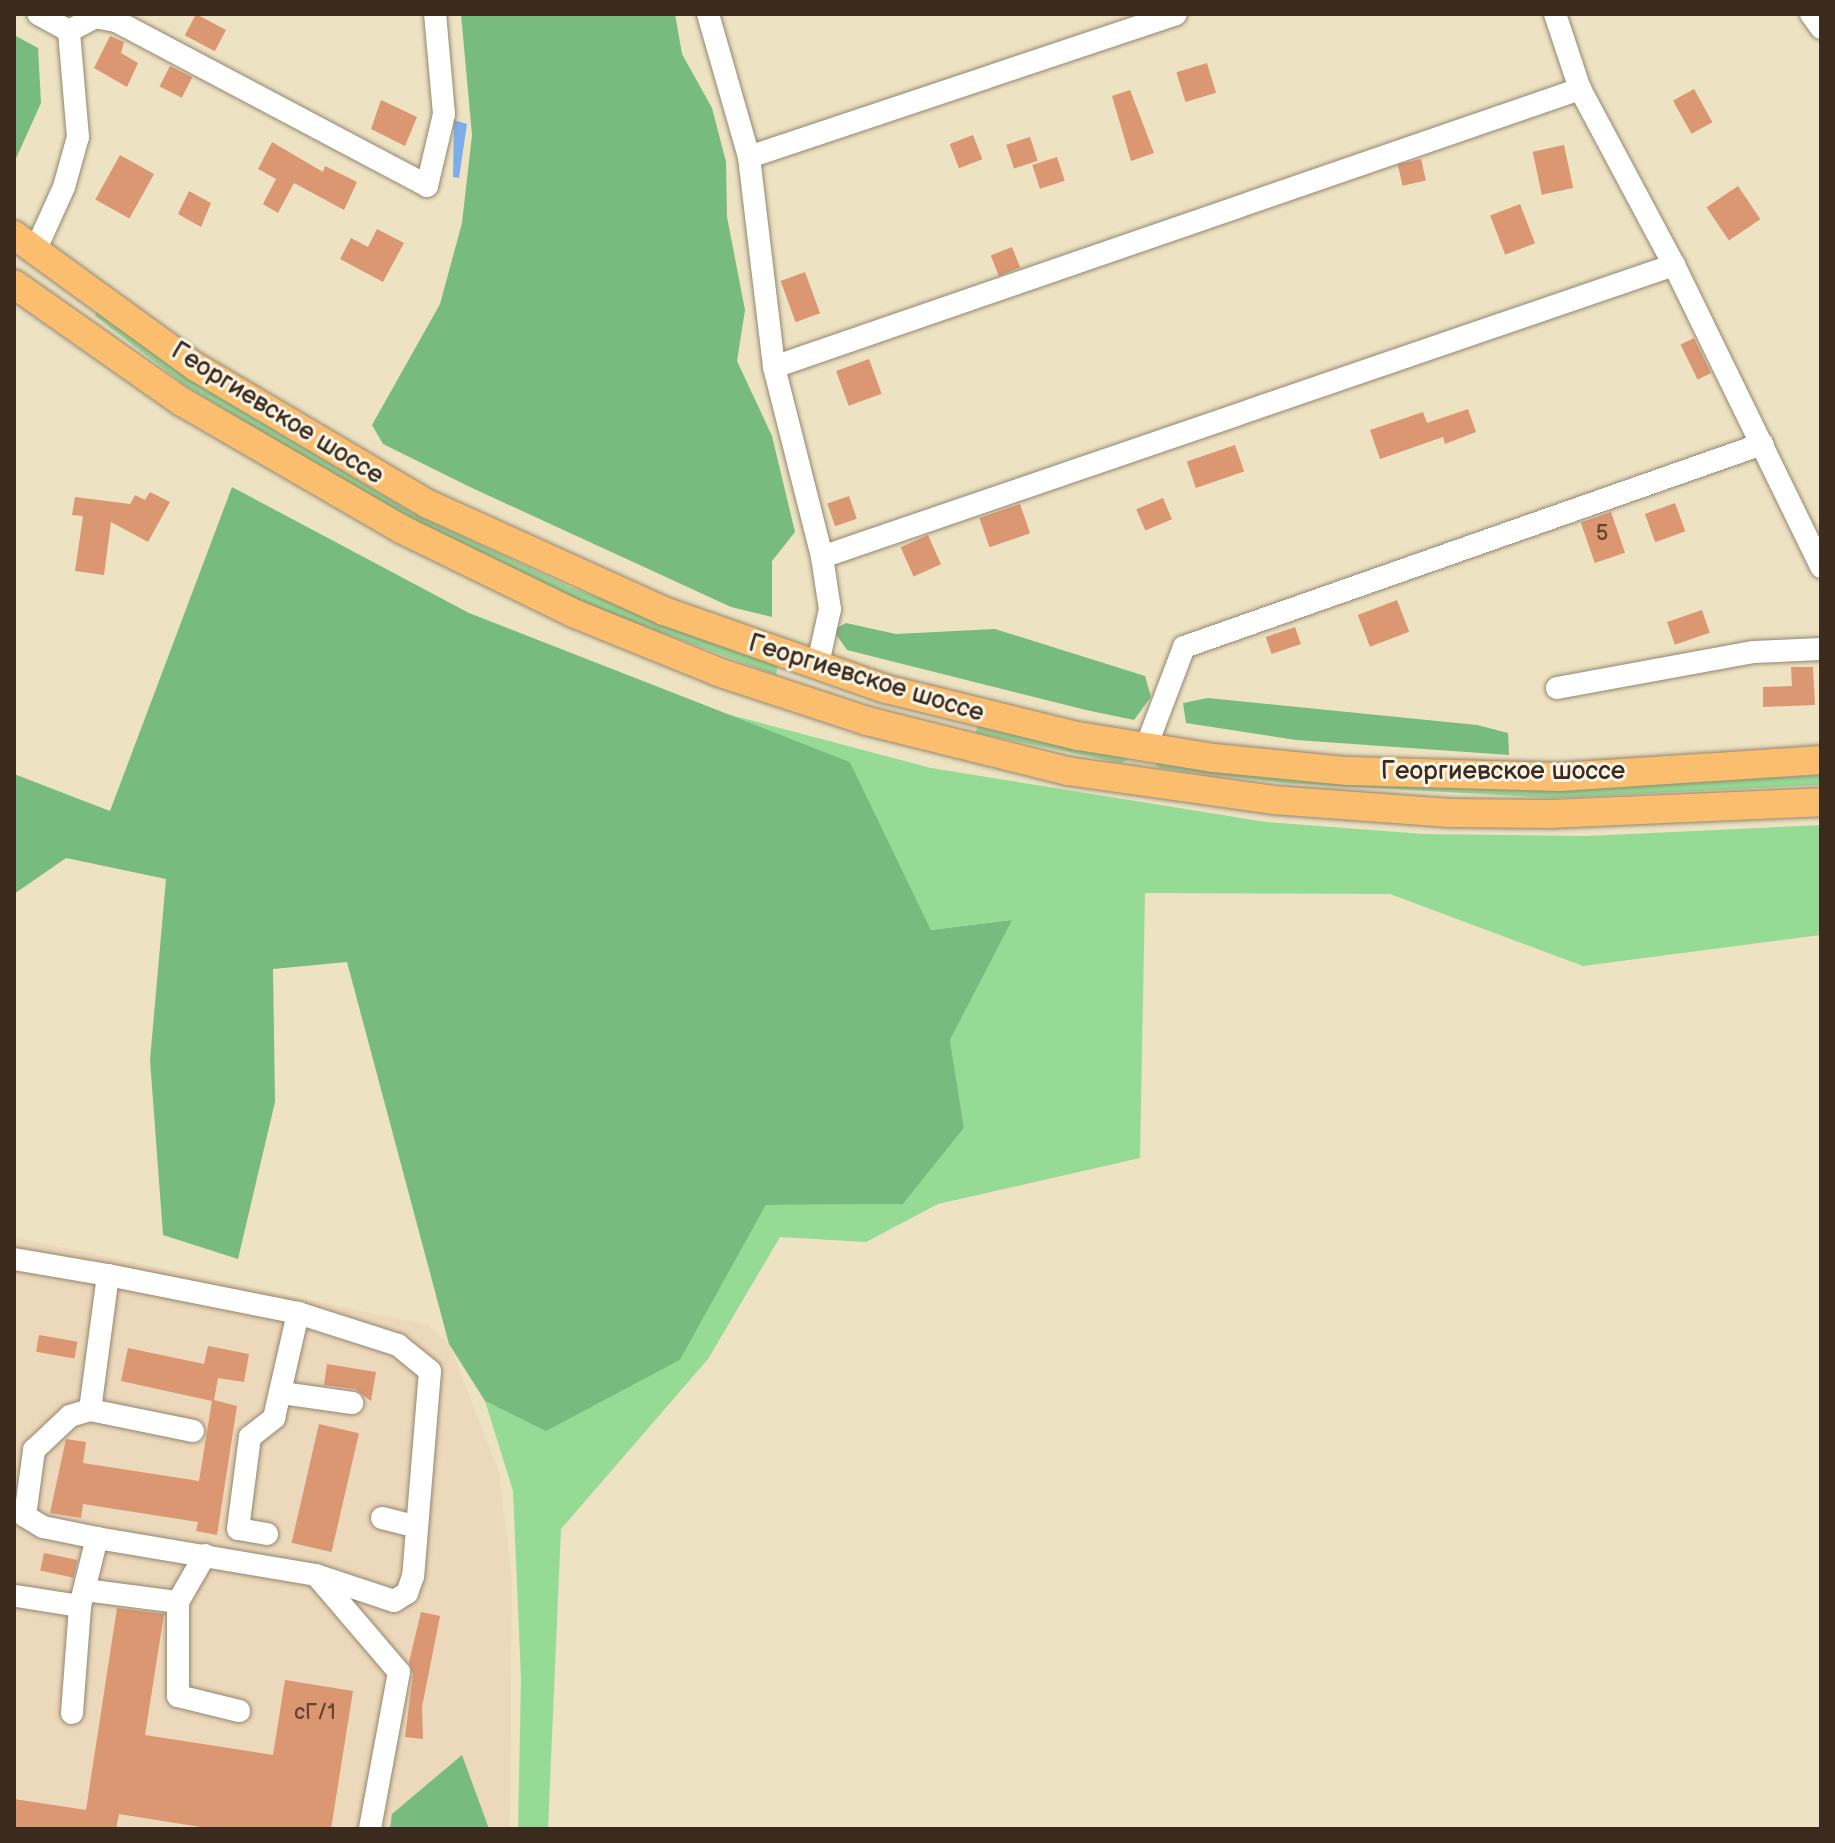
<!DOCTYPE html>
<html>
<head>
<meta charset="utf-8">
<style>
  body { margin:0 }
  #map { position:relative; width:1835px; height:1843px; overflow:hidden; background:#ede3c3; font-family:"Balsamiq Sans",sans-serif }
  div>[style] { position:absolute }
  .built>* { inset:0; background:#ecd8ba }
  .green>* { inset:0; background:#95db95 }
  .forest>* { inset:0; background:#78bb7e }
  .water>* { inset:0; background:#7daee9 }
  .building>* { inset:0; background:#db9772; transform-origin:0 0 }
  .roads { filter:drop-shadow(0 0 2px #948670) drop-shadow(0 0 2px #948670) }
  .minor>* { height:22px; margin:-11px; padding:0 11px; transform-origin:11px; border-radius:11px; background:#fff }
  .major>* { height:28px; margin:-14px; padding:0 14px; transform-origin:14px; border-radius:14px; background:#fbbd6e }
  span { translate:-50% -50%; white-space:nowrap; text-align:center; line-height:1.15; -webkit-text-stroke:6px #fcf5e5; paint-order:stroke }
  .number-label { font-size:22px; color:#634533 }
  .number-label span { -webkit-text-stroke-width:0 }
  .street-label { font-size:26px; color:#3b2a1e }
  .frame { position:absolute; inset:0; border:16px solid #3b2a1e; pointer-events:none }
</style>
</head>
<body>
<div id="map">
  <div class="built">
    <div style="clip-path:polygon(14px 1237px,428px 1325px,449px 1344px,499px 1472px,512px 1579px,510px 1829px,14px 1829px)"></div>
  </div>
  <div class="green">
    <div style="clip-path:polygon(97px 310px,190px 380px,413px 513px,572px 588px,778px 664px,776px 675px,568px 598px,409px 521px,186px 386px,95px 316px)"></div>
    <div style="clip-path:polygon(727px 714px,931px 768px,1266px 822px,1424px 834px,1587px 836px,1821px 825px,1821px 935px,1583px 966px,1390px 894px,1145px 893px,1140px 1158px,938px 1204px,866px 1242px,780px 1237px,708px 1359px,561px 1529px,548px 1829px,518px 1829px,521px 1679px,513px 1491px,485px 1401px,547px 1430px,680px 1360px,766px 1205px,903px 1204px,964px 1128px,950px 1040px,1011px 920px,931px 930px,850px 762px)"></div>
    <div style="clip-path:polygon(977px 725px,1130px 758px,1121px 763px,976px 733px)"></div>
    <div style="clip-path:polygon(1159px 761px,1553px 790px,1821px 775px,1821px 785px,1551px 798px,1284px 783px,1160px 768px,1154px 763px)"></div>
  </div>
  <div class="forest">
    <div style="clip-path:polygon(461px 14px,675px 14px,682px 54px,712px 108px,726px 162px,727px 217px,745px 310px,737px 361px,772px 436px,795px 532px,772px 561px,772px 617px,731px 607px,470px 487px,383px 444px,372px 425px,440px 304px,462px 223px,472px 135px)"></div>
    <div style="clip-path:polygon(14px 35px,38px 48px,41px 103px,14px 163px)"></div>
    <div style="clip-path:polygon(232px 487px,469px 613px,850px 762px,931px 930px,1012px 920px,950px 1040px,964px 1128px,903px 1204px,766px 1205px,680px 1360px,546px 1431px,485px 1401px,449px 1344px,347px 962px,273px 969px,275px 1102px,238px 1259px,163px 1235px,150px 1060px,166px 879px,66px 858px,14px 894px,14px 774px,110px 811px)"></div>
    <div style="clip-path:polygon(846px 623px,896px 634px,995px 629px,1145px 676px,1151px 697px,1134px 720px,1086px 710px,847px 650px,833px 630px)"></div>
    <div style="clip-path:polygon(1208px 698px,1477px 725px,1508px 733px,1509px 755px,1296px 740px,1186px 723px,1183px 703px)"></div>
    <div style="clip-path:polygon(462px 1755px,489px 1829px,390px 1829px,392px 1814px)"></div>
  </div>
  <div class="water">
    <div style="clip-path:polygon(454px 120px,467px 124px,459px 178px,453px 177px)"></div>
  </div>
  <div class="building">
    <div style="left:196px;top:14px;width:34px;height:24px;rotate:28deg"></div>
    <div style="clip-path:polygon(110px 36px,124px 42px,121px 53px,138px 63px,127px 87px,94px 68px)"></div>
    <div style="left:1207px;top:63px;width:31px;height:32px;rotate:73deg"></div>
    <div style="left:170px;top:66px;width:25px;height:23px;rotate:27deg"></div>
    <div style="left:1694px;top:89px;width:38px;height:24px;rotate:61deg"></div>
    <div style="clip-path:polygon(1130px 90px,1154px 153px,1131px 161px,1112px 96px)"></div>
    <div style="clip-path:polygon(381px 100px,417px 117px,405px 146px,371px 129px)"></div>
    <div style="left:973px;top:135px;width:26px;height:25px;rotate:69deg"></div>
    <div style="left:1030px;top:137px;width:25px;height:25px;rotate:72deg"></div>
    <div style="clip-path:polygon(272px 142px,323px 172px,325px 166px,357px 182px,344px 210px,294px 183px,278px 213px,263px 204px,276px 179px,258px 169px)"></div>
    <div style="left:1564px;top:145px;width:44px;height:32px;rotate:78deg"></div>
    <div style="left:120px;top:155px;width:39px;height:51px;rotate:29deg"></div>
    <div style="left:1057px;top:157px;width:25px;height:26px;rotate:72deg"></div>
    <div style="left:1421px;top:159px;width:22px;height:24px;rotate:77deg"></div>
    <div style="left:1738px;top:186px;width:40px;height:38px;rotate:56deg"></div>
    <div style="clip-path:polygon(189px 191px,211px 203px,201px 227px,178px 214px)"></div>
    <div style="left:1520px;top:204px;width:42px;height:32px;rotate:69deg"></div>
    <div style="clip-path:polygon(377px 229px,404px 243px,383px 282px,340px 259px,351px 238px,368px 247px)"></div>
    <div style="left:1012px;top:247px;width:22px;height:23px;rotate:68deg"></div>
    <div style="left:805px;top:272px;width:44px;height:26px;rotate:70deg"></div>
    <div style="left:1694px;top:338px;width:39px;height:15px;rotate:64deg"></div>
    <div style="left:869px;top:359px;width:37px;height:35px;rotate:70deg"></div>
    <div style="clip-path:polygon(1468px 409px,1476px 432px,1445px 444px,1443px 437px,1380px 459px,1370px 430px,1423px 412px,1427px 423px)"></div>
    <div style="left:1235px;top:445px;width:28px;height:51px;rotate:71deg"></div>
    <div style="clip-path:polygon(150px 492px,170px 502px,148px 542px,111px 522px,104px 575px,75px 571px,83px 516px,72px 515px,75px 497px,130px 504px,135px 495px,145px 500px)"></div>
    <div style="left:849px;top:496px;width:24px;height:23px;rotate:71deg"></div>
    <div style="left:1163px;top:498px;width:23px;height:29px;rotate:67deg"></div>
    <div style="left:1675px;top:503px;width:30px;height:32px;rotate:70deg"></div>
    <div style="left:1020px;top:504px;width:31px;height:43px;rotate:71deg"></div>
    <div style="left:1611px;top:512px;width:43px;height:32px;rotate:71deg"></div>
    <div style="left:928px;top:535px;width:32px;height:30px;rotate:66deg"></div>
    <div style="left:1397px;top:600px;width:34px;height:42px;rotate:69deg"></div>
    <div style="left:1702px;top:610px;width:24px;height:37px;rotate:71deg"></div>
    <div style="left:1295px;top:627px;width:18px;height:31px;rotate:71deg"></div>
    <div style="clip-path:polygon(1791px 667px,1813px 667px,1815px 705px,1763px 707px,1763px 687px,1792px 686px)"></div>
    <div style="left:39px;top:1335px;width:39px;height:17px;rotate:10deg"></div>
    <div style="clip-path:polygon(208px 1346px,249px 1354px,244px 1382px,218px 1378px,214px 1400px,237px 1406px,217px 1535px,196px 1531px,198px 1522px,83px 1504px,81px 1518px,50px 1513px,66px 1439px,86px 1442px,83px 1463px,199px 1481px,212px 1401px,121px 1381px,128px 1348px,204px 1364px)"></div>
    <div style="clip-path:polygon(327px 1364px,376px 1372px,371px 1401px,355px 1389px,324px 1385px)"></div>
    <div style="left:319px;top:1424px;width:41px;height:122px;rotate:13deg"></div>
    <div style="left:44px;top:1553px;width:34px;height:18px;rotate:12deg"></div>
    <div style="clip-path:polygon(117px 1608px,164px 1614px,145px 1735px,273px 1755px,285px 1680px,353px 1691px,331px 1829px,213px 1829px,119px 1814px,116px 1829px,14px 1829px,14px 1799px,86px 1810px)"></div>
    <div style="clip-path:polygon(421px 1612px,440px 1616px,422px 1707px,423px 1739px,405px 1737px,413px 1674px,409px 1662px)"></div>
  </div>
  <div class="roads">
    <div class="minor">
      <div style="left:708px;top:14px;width:149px;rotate:74deg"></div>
      <div style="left:749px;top:157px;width:211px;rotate:83.2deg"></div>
      <div style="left:774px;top:367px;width:196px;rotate:75.8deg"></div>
      <div style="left:822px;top:557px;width:53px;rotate:81.3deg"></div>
      <div style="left:830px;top:609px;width:60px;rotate:102.4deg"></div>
      <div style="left:1555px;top:14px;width:79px;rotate:71.6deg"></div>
      <div style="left:1580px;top:89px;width:200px;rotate:61.9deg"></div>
      <div style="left:1674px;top:265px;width:336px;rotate:64deg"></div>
      <div style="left:1811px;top:14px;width:17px;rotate:54deg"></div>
      <div style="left:69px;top:31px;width:30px;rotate:-28deg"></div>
      <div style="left:95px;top:17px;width:21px;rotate:11deg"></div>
      <div style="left:116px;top:21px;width:352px;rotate:27.9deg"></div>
      <div style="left:427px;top:186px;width:74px;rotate:-76.7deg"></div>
      <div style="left:444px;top:114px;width:100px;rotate:-95.1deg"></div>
      <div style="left:749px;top:157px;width:450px;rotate:-18.5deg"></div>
      <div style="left:35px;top:251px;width:70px;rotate:-65.6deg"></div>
      <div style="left:64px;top:187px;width:52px;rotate:-74.4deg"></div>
      <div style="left:78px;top:137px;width:106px;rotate:-94.9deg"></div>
      <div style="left:69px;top:31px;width:35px;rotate:-151deg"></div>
      <div style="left:774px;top:367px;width:853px;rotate:-19.03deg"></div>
      <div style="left:822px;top:557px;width:901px;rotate:-18.92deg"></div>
      <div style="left:1557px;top:688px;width:200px;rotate:-10.4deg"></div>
      <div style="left:1754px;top:652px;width:67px;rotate:-2.6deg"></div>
      <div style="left:1146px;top:747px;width:107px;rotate:-69.2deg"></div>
      <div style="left:1184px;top:647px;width:613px;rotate:-19.35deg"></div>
      <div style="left:14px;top:1259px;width:95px;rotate:9.7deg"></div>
      <div style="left:108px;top:1275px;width:194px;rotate:11.3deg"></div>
      <div style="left:298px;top:1313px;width:105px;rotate:17.7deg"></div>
      <div style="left:398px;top:1345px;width:41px;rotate:39.1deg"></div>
      <div style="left:430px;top:1371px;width:206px;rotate:94.7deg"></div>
      <div style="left:413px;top:1576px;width:18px;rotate:109deg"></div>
      <div style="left:407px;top:1593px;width:15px;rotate:148deg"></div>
      <div style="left:394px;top:1601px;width:82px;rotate:-161.6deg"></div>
      <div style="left:316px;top:1575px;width:222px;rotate:-170.4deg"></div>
      <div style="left:97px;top:1538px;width:55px;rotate:-168.5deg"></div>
      <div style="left:43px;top:1527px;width:21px;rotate:-149deg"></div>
      <div style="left:25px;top:1516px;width:67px;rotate:-82.2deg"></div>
      <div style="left:34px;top:1450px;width:50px;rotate:-43.4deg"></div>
      <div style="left:70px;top:1416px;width:21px;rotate:-17deg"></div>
      <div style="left:90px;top:1410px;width:136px;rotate:-82.4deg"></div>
      <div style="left:282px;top:1393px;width:71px;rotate:8.1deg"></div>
      <div style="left:90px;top:1410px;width:105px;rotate:11.5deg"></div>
      <div style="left:382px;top:1518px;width:33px;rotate:14deg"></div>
      <div style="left:267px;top:1534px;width:29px;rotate:-170deg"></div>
      <div style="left:238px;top:1529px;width:93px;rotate:-82.6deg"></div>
      <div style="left:250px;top:1437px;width:31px;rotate:-38deg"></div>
      <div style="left:274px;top:1418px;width:108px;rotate:-77.1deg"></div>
      <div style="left:205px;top:1555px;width:54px;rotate:119.9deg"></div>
      <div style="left:178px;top:1602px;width:94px;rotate:90deg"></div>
      <div style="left:178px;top:1696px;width:63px;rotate:13.8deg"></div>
      <div style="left:317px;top:1576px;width:126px;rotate:49.5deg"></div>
      <div style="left:399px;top:1672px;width:160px;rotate:100.5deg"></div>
      <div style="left:85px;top:1590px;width:94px;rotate:7.4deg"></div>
      <div style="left:16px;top:1596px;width:65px;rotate:8.9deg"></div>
      <div style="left:72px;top:1713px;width:107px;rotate:-85.7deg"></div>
      <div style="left:80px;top:1606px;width:70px;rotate:-76deg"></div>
    </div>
    <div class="major">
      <div style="left:14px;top:235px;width:225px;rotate:36deg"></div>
      <div style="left:196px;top:367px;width:269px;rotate:30.6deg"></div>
      <div style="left:428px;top:504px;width:259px;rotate:24.4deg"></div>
      <div style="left:664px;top:611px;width:235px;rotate:19.4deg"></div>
      <div style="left:886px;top:689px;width:198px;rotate:13.8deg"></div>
      <div style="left:1078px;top:736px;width:138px;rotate:9.2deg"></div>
      <div style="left:1214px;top:758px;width:134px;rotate:5.6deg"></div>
      <div style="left:1347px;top:771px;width:213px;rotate:1.6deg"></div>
      <div style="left:1560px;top:777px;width:262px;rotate:-3.7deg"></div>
      <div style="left:14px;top:284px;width:205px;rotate:35.1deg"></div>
      <div style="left:182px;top:402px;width:253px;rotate:30.1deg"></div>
      <div style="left:401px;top:529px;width:191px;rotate:26deg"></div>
      <div style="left:573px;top:613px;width:157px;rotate:22.1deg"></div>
      <div style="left:718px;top:672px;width:157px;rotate:18.2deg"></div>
      <div style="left:867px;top:721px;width:206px;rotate:14deg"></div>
      <div style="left:1067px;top:771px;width:208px;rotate:8deg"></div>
      <div style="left:1273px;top:800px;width:177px;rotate:4.2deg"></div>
      <div style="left:1450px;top:813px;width:100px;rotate:0.6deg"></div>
      <div style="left:1550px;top:814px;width:271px;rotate:-2.5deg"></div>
    </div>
  </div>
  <div class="number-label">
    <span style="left:1602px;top:534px">5</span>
    <span style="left:315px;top:1713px">сГ/1</span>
  </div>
  <div class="street-label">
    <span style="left:277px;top:414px;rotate:32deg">Георгиевское шоссе</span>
    <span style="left:866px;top:679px;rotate:17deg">Георгиевское шоссе</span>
    <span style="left:1503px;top:772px">Георгиевское шоссе</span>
  </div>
  <div class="frame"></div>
</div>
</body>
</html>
